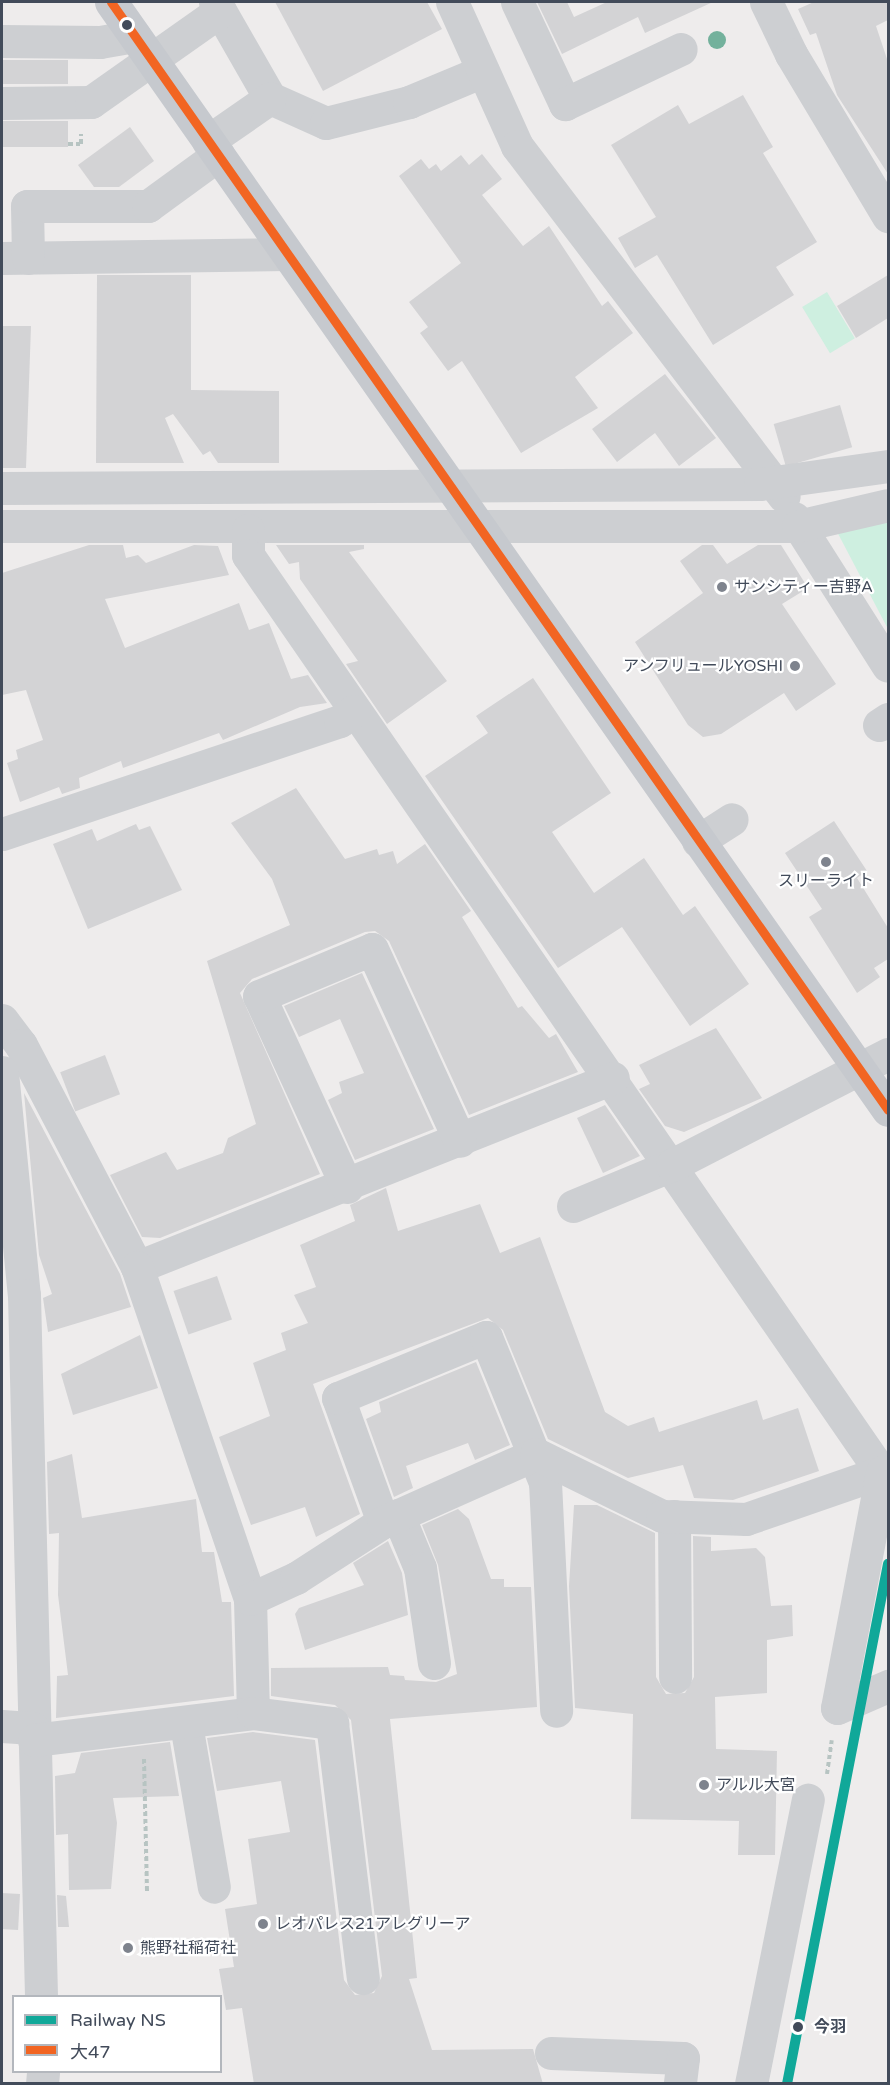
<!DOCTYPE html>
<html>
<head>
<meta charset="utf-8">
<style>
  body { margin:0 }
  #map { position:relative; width:890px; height:2085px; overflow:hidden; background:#eeecec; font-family:"Varela Round","Noto Sans JP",sans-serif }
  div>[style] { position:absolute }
  .green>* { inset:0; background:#ceefe0; transform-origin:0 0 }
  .building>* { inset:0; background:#d3d3d5; transform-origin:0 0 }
  .path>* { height:4px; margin-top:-2px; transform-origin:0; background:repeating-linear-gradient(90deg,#b7c4c2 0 4.5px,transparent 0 7.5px) }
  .minor>* { height:33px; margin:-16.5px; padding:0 16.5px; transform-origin:16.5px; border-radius:16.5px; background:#cdcfd2 }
  .major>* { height:33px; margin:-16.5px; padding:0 16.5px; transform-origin:16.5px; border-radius:16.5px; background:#c6c9ce }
  .bus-1>* { height:9px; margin:-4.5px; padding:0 4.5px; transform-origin:4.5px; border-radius:4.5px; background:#f26522 }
  .rail-1>* { height:10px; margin:-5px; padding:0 5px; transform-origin:5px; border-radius:5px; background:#10a899 }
  .trees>* { width:18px; height:18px; margin:-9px; border-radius:50%; background:#73b19c }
  .dots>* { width:16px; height:16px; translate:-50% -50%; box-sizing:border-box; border:3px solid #fff; border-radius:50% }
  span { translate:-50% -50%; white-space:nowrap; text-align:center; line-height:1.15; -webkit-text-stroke:4.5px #fff; paint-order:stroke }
  .poi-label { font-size:16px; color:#424b5a }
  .left { translate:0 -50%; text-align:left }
  .right { translate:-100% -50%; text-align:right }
  .stop-label { font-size:16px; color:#424b5a; font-weight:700 }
  .frame { position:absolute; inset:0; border:3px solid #424b5a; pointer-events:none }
  .legend { position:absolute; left:12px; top:1995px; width:210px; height:78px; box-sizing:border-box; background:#fff; border:2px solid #b3b7bd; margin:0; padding:8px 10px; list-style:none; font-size:18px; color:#424b5a }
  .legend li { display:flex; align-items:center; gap:12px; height:30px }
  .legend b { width:30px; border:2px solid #b3b7bd }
</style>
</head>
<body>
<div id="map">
  <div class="green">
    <div style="left:827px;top:292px;width:54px;height:29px;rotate:59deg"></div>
    <div style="clip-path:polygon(888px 512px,888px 629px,834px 526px)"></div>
  </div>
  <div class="building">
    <div style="clip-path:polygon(275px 2px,427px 2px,442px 29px,323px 91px)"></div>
    <div style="clip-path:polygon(537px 2px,567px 2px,574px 17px,607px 2px,713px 2px,645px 33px,638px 17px,562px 54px)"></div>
    <div style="clip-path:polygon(814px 2px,888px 2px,888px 20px,876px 26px,888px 62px,888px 174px,837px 95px,816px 33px,810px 35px,798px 9px)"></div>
    <div style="left:2px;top:60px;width:66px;height:24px"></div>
    <div style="clip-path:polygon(743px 95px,773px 147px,763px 153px,817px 242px,776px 267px,794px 295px,713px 345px,657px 255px,635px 268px,618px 238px,656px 217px,611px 145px,678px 105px,689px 124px)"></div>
    <div style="left:68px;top:121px;width:26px;height:66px;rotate:90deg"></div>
    <div style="clip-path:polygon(130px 127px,154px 161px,119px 187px,94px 187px,78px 165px)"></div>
    <div style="clip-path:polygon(482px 154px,502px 179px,482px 195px,523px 246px,549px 226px,602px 306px,608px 301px,633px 333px,575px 377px,598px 408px,521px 453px,462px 361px,448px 371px,420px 333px,428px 327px,409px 302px,461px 263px,399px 176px,421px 159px,429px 169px,436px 164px,441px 171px,461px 155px,469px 165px)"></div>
    <div style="clip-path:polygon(97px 275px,191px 275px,191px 390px,279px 391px,279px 463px,218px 463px,210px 451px,203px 455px,173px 414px,165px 418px,184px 463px,96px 463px)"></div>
    <div style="clip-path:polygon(888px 275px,888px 318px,856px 338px,837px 306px)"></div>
    <div style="clip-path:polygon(2px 326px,31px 326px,26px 468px,2px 468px)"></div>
    <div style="clip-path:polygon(665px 374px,716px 438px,679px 466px,655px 433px,617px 462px,592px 429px)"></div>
    <div style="left:840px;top:405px;width:44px;height:69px;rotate:74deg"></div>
    <div style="clip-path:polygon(89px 545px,123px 545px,126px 558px,138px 555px,146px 563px,194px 545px,218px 546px,229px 575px,105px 599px,125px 648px,239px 603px,249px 630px,269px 623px,291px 679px,308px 675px,327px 703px,300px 707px,223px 740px,219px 733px,123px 768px,121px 761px,79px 778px,80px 788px,62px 794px,59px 787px,20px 802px,7px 763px,18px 759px,16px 750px,43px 740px,26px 690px,2px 695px,2px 573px)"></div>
    <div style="clip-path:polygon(276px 545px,364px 545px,364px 549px,349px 552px,447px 681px,387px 724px,346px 664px,358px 661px,300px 579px,299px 562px,289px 564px)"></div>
    <div style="clip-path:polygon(702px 545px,713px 545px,727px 564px,758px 545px,781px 545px,808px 588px,782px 604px,836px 684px,796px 711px,784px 693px,721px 734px,703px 737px,688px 725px,635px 642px,703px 593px,680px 561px)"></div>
    <div style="clip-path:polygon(533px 678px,611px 793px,552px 832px,594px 893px,644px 858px,683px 915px,695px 906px,749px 984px,690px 1026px,622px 927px,558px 968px,425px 776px,488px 733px,476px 716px)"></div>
    <div style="clip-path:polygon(296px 788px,345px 859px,377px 849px,379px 855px,393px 851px,397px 864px,425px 844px,471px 911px,462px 917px,518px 1008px,522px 1006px,549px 1038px,556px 1034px,578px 1072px,469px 1115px,389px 941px,375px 931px,365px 932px,252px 979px,240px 993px,320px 1174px,160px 1238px,142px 1237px,110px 1175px,166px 1152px,177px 1170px,223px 1153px,228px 1138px,256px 1124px,207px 961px,290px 925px,272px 879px,231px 823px)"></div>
    <div style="clip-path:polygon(834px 821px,867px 871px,857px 878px,888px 928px,888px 959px,874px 968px,880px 977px,857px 993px,809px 917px,822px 909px,785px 853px)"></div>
    <div style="clip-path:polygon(136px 824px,139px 830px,150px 826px,182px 890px,88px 929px,53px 844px,92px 829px,97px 841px)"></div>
    <div style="clip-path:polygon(362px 973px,434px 1129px,355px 1160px,328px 1100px,342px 1093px,339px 1082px,364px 1073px,340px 1019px,299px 1037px,284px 1006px)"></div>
    <div style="clip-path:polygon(716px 1028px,762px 1098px,684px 1132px,665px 1126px,639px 1089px,650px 1084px,639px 1065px)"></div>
    <div style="left:105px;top:1055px;width:42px;height:48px;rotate:69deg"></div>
    <div style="clip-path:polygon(24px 1093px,120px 1274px,131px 1307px,48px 1332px,43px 1298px,52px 1294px,39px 1255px)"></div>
    <div style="clip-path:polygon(605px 1105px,640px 1156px,603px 1173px,577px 1118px)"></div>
    <div style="clip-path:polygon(386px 1188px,398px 1231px,480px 1204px,500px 1253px,540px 1237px,605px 1412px,628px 1426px,654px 1417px,659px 1432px,757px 1400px,763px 1420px,798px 1408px,819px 1471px,733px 1500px,694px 1498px,683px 1465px,628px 1478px,548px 1439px,503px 1330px,488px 1318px,313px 1384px,360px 1514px,316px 1537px,305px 1507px,251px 1525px,219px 1437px,270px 1416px,253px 1363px,286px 1350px,281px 1333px,308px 1323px,294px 1295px,316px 1287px,300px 1245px,355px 1221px,350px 1205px)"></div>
    <div style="left:217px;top:1276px;width:46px;height:46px;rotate:71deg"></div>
    <div style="clip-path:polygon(140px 1335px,158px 1388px,73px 1415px,61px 1374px)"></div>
    <div style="clip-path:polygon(476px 1362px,510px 1445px,475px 1460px,468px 1443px,406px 1466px,413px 1488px,394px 1497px,366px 1419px,381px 1412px,379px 1402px)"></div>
    <div style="clip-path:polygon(72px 1454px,82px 1518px,196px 1499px,202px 1552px,214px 1552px,222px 1602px,231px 1602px,234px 1696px,56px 1718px,57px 1676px,68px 1675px,58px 1595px,59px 1533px,49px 1534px,47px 1462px)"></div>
    <div style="clip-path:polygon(574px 1505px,597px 1505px,655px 1533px,656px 1677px,666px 1694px,685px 1693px,694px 1677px,693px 1536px,711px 1537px,711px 1551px,756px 1548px,765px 1557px,771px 1606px,792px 1605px,793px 1636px,767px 1640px,767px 1693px,715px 1697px,716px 1749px,777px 1751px,775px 1855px,738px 1855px,739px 1821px,631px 1819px,633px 1714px,575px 1708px,569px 1586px)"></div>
    <div style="clip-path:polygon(458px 1509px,469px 1519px,491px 1579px,504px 1579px,504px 1587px,531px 1587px,537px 1707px,390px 1719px,417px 1978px,409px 1979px,432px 2050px,533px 2049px,543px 2084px,254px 2084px,242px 2008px,226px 2010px,219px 1969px,234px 1967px,225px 1909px,257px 1904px,248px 1839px,290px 1832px,281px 1781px,217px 1791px,207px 1738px,253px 1732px,315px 1740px,344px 1980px,355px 1995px,374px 1993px,382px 1976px,351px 1720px,335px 1705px,271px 1696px,271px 1668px,388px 1667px,390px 1675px,404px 1676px,405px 1680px,436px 1682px,457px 1674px,438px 1565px,422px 1525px)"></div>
    <div style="clip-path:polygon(388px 1541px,402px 1573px,408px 1615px,305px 1650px,295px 1614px,299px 1608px,364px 1585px,353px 1563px)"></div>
    <div style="clip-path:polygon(170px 1742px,179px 1796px,113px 1798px,117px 1823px,111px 1889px,69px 1890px,68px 1834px,56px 1835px,55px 1776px,75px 1773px,81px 1753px)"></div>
    <div style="left:2px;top:1893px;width:18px;height:36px;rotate:3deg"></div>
    <div style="clip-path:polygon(57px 1895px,66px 1896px,69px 1927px,58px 1927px)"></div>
  </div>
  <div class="path">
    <div style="left:68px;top:144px;width:13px"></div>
    <div style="left:81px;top:144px;width:10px;rotate:-90deg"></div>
    <div style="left:144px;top:1759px;width:132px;rotate:88.7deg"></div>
    <div style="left:827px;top:1774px;width:34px;rotate:-82deg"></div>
  </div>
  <div class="minor">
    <div style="left:215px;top:2px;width:111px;rotate:60.2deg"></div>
    <div style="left:270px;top:98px;width:61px;rotate:24.1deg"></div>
    <div style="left:326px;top:123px;width:86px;rotate:-14.2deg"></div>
    <div style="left:409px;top:102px;width:80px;rotate:-22.7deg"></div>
    <div style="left:452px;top:2px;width:158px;rotate:65.7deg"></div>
    <div style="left:517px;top:146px;width:440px;rotate:52.7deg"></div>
    <div style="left:517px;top:2px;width:113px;rotate:64.8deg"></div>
    <div style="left:565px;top:104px;width:128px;rotate:-25.4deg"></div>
    <div style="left:766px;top:2px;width:58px;rotate:64.3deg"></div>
    <div style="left:791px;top:54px;width:189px;rotate:59.1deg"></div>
    <div style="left:2px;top:41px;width:98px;rotate:0.6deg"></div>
    <div style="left:100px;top:42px;width:35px;rotate:-10deg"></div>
    <div style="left:2px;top:103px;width:89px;rotate:-0.6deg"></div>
    <div style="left:91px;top:102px;width:158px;rotate:-35.2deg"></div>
    <div style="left:208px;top:141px;width:75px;rotate:-34.7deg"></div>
    <div style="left:2px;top:258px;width:285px;rotate:-0.8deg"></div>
    <div style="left:28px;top:258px;width:52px;rotate:-91.1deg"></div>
    <div style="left:27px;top:206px;width:121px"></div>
    <div style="left:148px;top:206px;width:87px;rotate:-36.1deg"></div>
    <div style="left:2px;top:488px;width:758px;rotate:-0.3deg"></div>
    <div style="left:760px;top:484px;width:129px;rotate:-8deg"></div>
    <div style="left:794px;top:518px;width:175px;rotate:57.6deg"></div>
    <div style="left:2px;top:526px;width:796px"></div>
    <div style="left:798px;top:526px;width:92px;rotate:-13.1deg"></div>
    <div style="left:248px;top:530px;width:25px;rotate:90deg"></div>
    <div style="left:248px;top:555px;width:1126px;rotate:55.38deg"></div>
    <div style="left:879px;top:725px;width:11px;rotate:-34deg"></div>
    <div style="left:2px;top:834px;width:356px;rotate:-18.5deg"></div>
    <div style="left:340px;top:721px;width:17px;rotate:-36deg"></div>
    <div style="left:698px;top:841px;width:40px;rotate:-32.9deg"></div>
    <div style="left:2px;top:1020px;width:31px;rotate:53deg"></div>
    <div style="left:21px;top:1045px;width:250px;rotate:62.4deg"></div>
    <div style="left:137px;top:1267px;width:512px;rotate:-21.66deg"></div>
    <div style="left:2px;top:1072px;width:224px;rotate:84.4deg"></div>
    <div style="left:24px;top:1295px;width:701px;rotate:88.61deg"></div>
    <div style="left:347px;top:1187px;width:210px;rotate:-114.7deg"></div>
    <div style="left:259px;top:996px;width:122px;rotate:-22.6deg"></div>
    <div style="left:372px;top:949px;width:211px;rotate:65.4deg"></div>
    <div style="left:573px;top:1206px;width:107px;rotate:-22.5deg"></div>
    <div style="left:672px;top:1165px;width:243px;rotate:-27.2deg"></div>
    <div style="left:137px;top:1267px;width:351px;rotate:71.2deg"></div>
    <div style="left:250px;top:1599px;width:114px;rotate:88.5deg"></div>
    <div style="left:398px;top:1515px;width:57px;rotate:67.5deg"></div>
    <div style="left:420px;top:1568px;width:96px;rotate:81.6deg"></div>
    <div style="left:674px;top:1516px;width:161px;rotate:89.6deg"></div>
    <div style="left:383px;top:1522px;width:132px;rotate:-109.9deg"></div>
    <div style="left:338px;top:1398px;width:160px;rotate:-22.4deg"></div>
    <div style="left:486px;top:1337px;width:157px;rotate:67.9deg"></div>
    <div style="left:545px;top:1482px;width:229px;rotate:87.2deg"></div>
    <div style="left:250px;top:1599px;width:51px;rotate:-24.5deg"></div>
    <div style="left:296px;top:1578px;width:103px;rotate:-32.8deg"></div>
    <div style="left:383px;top:1522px;width:167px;rotate:-24deg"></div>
    <div style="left:536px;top:1454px;width:140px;rotate:26.2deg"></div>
    <div style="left:662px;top:1516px;width:84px;rotate:2deg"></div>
    <div style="left:746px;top:1519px;width:144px;rotate:-19.1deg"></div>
    <div style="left:882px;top:1472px;width:240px;rotate:100.8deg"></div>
    <div style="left:837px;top:1708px;width:56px;rotate:-23.3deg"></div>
    <div style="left:186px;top:1724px;width:165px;rotate:80.3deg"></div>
    <div style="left:2px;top:1726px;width:31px;rotate:4deg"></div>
    <div style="left:34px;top:1740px;width:221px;rotate:-7deg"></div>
    <div style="left:253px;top:1713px;width:80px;rotate:7.2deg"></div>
    <div style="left:332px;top:1723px;width:257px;rotate:83.1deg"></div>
    <div style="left:551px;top:2053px;width:132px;rotate:2.2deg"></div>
    <div style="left:683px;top:2058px;width:26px;rotate:97deg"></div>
    <div style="left:42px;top:2084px;width:12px;rotate:-85deg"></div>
    <div style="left:751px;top:2084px;width:290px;rotate:-78.7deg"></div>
  </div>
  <div class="major">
    <div style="left:111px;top:2px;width:1353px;rotate:54.96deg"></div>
  </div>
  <div class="bus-1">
    <div style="left:111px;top:2px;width:1353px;rotate:54.96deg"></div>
  </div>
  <div class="rail-1">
    <div style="left:787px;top:2084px;width:530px;rotate:-79.01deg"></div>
  </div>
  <div class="trees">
    <div style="left:717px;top:40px"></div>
  </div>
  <div class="dots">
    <div style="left:127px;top:25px;background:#424b5a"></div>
    <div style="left:722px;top:587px;background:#7e838d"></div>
    <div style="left:795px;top:666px;background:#7e838d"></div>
    <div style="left:826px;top:862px;background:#7e838d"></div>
    <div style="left:704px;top:1785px;background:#7e838d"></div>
    <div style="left:263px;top:1924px;background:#7e838d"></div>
    <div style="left:128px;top:1948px;background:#7e838d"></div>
    <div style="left:798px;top:2027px;background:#424b5a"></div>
  </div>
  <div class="poi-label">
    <span class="left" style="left:734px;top:587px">サンシティー吉野A</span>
    <span class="right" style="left:783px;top:666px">アンフリュールYOSHI</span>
    <span style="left:826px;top:881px">スリーライト</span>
    <span class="left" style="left:716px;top:1785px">アルル大宮</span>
    <span class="left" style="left:275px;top:1924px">レオパレス21アレグリーア</span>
    <span class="left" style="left:140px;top:1948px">熊野社稲荷社</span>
  </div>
  <div class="stop-label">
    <span class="left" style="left:814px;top:2027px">今羽</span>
  </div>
  <div class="frame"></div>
  <ul class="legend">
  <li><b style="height:8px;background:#10a899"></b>Railway NS</li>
  <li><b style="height:8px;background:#f26522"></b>大47</li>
  </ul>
</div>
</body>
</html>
